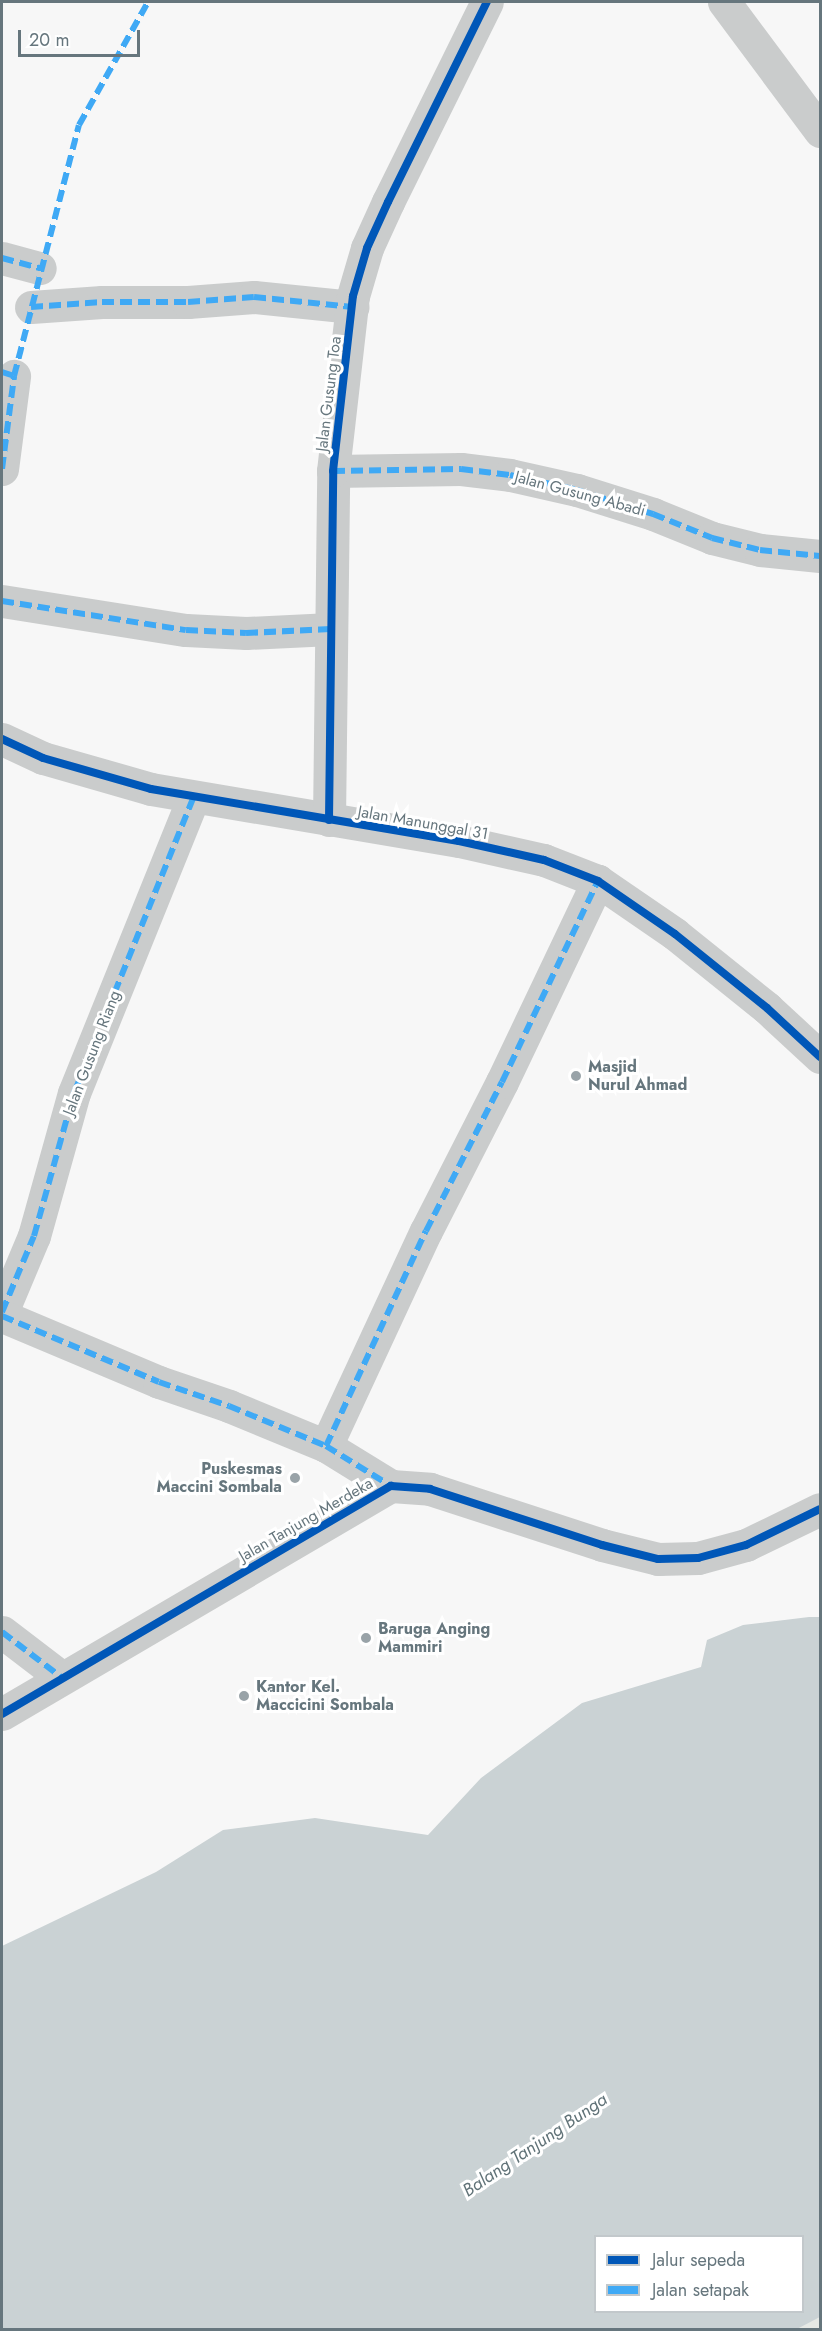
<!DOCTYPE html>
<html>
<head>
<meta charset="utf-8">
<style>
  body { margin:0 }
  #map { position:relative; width:822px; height:2331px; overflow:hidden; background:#f7f7f7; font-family:Jost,sans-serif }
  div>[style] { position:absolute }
  .green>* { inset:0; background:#e6e9e5 }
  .water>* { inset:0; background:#cad2d4 }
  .minor>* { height:33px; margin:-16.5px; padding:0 16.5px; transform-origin:16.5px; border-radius:16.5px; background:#cacccc }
  .tertiary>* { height:33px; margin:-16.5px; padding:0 16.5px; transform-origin:16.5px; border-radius:16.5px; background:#cacccc }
  .quiet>* { height:6px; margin-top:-3px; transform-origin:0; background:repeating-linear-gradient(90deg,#3fa9f5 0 12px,transparent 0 18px) }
  .cycleway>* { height:8px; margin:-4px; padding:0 4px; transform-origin:4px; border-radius:4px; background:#0057b8 }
  .dots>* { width:16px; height:16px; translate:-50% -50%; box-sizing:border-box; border:3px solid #fff; border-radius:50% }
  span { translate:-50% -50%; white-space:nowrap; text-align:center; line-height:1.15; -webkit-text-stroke:6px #fff; paint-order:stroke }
  .street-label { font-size:16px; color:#66767d }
  .poi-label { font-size:16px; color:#66767d; font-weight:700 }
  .left { translate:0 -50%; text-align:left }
  .right { translate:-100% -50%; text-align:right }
  .water-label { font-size:18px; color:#617378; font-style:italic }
  .frame { position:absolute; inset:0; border:3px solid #66767d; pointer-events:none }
  .legend { position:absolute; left:594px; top:2235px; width:210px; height:78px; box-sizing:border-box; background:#fff; border:2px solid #c2c8cb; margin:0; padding:8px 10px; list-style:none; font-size:18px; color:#66767d }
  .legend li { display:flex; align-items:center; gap:12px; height:30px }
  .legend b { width:30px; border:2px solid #c2c8cb }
  .scale { position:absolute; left:18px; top:30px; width:122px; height:27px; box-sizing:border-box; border:3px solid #66767d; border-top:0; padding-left:8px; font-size:18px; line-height:21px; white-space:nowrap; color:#66767d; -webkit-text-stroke:4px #fff; paint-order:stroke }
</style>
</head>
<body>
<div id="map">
  <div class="green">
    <div style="clip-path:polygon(820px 2317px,820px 2329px,795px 2329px)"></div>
  </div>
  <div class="water">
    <div style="clip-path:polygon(evenodd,809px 1617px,820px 1617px,820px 2317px,795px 2330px,2px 2329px,2px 1946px,156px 1872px,223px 1830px,315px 1818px,428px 1835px,481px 1778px,582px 1703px,701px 1667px,707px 1640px,743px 1625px,809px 1617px,596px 2236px,802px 2236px,802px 2312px,596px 2312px,596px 2236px)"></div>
  </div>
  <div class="minor">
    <div style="left:724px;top:2px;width:161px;rotate:53.3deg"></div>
    <div style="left:2px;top:258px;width:39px;rotate:15deg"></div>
    <div style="left:31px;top:307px;width:71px;rotate:-4deg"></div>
    <div style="left:102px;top:302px;width:86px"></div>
    <div style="left:188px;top:302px;width:66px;rotate:-4.3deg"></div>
    <div style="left:254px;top:297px;width:99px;rotate:5.8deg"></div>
    <div style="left:2px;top:469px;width:94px;rotate:-82.6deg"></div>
    <div style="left:333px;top:471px;width:128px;rotate:-0.9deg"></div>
    <div style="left:461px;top:469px;width:49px;rotate:7deg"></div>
    <div style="left:510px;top:475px;width:69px;rotate:12.6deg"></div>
    <div style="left:577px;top:490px;width:80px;rotate:17.5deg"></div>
    <div style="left:653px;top:514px;width:64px;rotate:22.1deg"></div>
    <div style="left:712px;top:538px;width:49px;rotate:14deg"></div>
    <div style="left:760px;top:550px;width:60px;rotate:5.7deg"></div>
    <div style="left:2px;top:601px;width:186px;rotate:9deg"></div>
    <div style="left:186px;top:630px;width:60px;rotate:2.9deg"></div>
    <div style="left:246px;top:633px;width:85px;rotate:-2.7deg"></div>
    <div style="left:2px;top:739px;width:45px;rotate:24.9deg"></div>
    <div style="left:43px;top:758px;width:112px;rotate:16deg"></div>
    <div style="left:151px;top:789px;width:312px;rotate:9.6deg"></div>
    <div style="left:459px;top:841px;width:87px;rotate:12.6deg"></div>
    <div style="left:544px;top:860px;width:58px;rotate:21.3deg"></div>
    <div style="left:598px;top:881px;width:93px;rotate:34.5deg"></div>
    <div style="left:675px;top:934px;width:118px;rotate:38.8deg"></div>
    <div style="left:767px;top:1008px;width:72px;rotate:42.8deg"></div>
    <div style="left:329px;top:820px;width:349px;rotate:-89.3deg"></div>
    <div style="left:333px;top:471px;width:176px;rotate:-83.5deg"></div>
    <div style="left:353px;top:296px;width:50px;rotate:-73.7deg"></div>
    <div style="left:367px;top:248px;width:51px;rotate:-65.5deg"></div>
    <div style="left:388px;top:202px;width:223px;rotate:-63.7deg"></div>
    <div style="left:2px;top:1312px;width:82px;rotate:-67.2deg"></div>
    <div style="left:34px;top:1236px;width:148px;rotate:-74.4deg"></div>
    <div style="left:74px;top:1093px;width:318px;rotate:-68deg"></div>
    <div style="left:2px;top:1316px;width:170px;rotate:22.8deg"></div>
    <div style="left:159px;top:1382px;width:74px;rotate:18.9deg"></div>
    <div style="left:229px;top:1406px;width:105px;rotate:22.4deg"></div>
    <div style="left:326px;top:1446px;width:76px;rotate:31.6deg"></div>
    <div style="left:326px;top:1446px;width:237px;rotate:-65.1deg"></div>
    <div style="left:426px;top:1231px;width:167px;rotate:-63deg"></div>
    <div style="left:502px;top:1082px;width:223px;rotate:-64.5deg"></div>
    <div style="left:2px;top:1632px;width:74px;rotate:37.3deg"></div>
  </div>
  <div class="tertiary">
    <div style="left:2px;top:1714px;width:451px;rotate:-30.4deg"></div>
    <div style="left:391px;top:1486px;width:39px;rotate:4deg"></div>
    <div style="left:430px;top:1489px;width:181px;rotate:18deg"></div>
    <div style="left:602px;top:1545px;width:58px;rotate:14deg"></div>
    <div style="left:658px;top:1559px;width:40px;rotate:-1.4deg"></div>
    <div style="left:698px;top:1558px;width:50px;rotate:-15.2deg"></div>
    <div style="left:746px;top:1545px;width:82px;rotate:-25.9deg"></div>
  </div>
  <div class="quiet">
    <div style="left:2px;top:258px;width:39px;rotate:15deg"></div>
    <div style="left:31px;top:307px;width:71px;rotate:-4deg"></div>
    <div style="left:102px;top:302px;width:86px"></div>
    <div style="left:188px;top:302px;width:66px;rotate:-4.3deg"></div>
    <div style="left:254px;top:297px;width:99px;rotate:5.8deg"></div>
    <div style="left:2px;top:372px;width:13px;rotate:18deg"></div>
    <div style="left:14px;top:376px;width:259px;rotate:-75.5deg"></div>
    <div style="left:79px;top:125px;width:141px;rotate:-60.7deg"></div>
    <div style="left:2px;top:469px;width:94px;rotate:-82.6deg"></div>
    <div style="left:333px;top:471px;width:128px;rotate:-0.9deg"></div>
    <div style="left:461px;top:469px;width:49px;rotate:7deg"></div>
    <div style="left:510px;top:475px;width:69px;rotate:12.6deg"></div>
    <div style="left:577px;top:490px;width:80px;rotate:17.5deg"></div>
    <div style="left:653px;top:514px;width:64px;rotate:22.1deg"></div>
    <div style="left:712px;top:538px;width:49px;rotate:14deg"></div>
    <div style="left:760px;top:550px;width:60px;rotate:5.7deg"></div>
    <div style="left:2px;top:601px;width:186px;rotate:9deg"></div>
    <div style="left:186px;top:630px;width:60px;rotate:2.9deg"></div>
    <div style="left:246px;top:633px;width:85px;rotate:-2.7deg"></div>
    <div style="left:2px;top:1312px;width:82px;rotate:-67.2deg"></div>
    <div style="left:34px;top:1236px;width:148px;rotate:-74.4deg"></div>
    <div style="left:74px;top:1093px;width:318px;rotate:-68deg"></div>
    <div style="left:2px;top:1316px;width:170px;rotate:22.8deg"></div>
    <div style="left:159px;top:1382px;width:74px;rotate:18.9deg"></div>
    <div style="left:229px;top:1406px;width:105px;rotate:22.4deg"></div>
    <div style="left:326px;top:1446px;width:76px;rotate:31.6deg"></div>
    <div style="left:326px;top:1446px;width:237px;rotate:-65.1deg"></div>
    <div style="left:426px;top:1231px;width:167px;rotate:-63deg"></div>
    <div style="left:502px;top:1082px;width:223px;rotate:-64.5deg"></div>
    <div style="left:2px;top:1632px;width:74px;rotate:37.3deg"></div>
  </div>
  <div class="cycleway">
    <div style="left:2px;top:739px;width:45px;rotate:24.9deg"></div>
    <div style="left:43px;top:758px;width:112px;rotate:16deg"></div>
    <div style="left:151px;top:789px;width:312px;rotate:9.6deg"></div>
    <div style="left:459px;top:841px;width:87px;rotate:12.6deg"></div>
    <div style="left:544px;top:860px;width:58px;rotate:21.3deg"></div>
    <div style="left:598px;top:881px;width:93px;rotate:34.5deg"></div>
    <div style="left:675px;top:934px;width:118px;rotate:38.8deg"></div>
    <div style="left:767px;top:1008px;width:72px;rotate:42.8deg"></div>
    <div style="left:329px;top:820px;width:349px;rotate:-89.3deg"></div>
    <div style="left:333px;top:471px;width:176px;rotate:-83.5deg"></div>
    <div style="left:353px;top:296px;width:50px;rotate:-73.7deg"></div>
    <div style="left:367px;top:248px;width:51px;rotate:-65.5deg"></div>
    <div style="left:388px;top:202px;width:223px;rotate:-63.7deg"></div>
    <div style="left:2px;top:1714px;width:451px;rotate:-30.4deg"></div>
    <div style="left:391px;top:1486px;width:39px;rotate:4deg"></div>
    <div style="left:430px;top:1489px;width:181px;rotate:18deg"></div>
    <div style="left:602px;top:1545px;width:58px;rotate:14deg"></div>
    <div style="left:658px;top:1559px;width:40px;rotate:-1.4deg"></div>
    <div style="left:698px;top:1558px;width:50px;rotate:-15.2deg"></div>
    <div style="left:746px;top:1545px;width:82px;rotate:-25.9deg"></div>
  </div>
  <div class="dots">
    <div style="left:576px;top:1076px;background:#99a3a8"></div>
    <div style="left:295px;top:1478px;background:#99a3a8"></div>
    <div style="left:366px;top:1638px;background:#99a3a8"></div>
    <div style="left:244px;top:1696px;background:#99a3a8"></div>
  </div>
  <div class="street-label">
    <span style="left:329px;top:394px;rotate:-83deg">Jalan Gusung Toa</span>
    <span style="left:580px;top:494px;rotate:15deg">Jalan Gusung Abadi</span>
    <span style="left:423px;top:823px;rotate:10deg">Jalan Manunggal 31</span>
    <span style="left:92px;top:1053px;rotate:-69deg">Jalan Gusung Riang</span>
    <span style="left:306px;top:1520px;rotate:-30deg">Jalan Tanjung Merdeka</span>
  </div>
  <div class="poi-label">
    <span class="left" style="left:588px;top:1076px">Masjid<br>Nurul Ahmad</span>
    <span class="right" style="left:282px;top:1478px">Puskesmas<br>Maccini Sombala</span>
    <span class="left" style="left:378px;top:1638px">Baruga Anging<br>Mammiri</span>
    <span class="left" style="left:256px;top:1696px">Kantor Kel.<br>Maccicini Sombala</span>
  </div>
  <div class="water-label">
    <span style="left:535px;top:2145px;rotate:-34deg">Balang Tanjung Bunga</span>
  </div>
  <div class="frame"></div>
  <ul class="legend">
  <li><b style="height:8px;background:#0057b8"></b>Jalur sepeda</li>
  <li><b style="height:8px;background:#3fa9f5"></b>Jalan setapak</li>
  </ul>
  <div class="scale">20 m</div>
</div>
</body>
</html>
